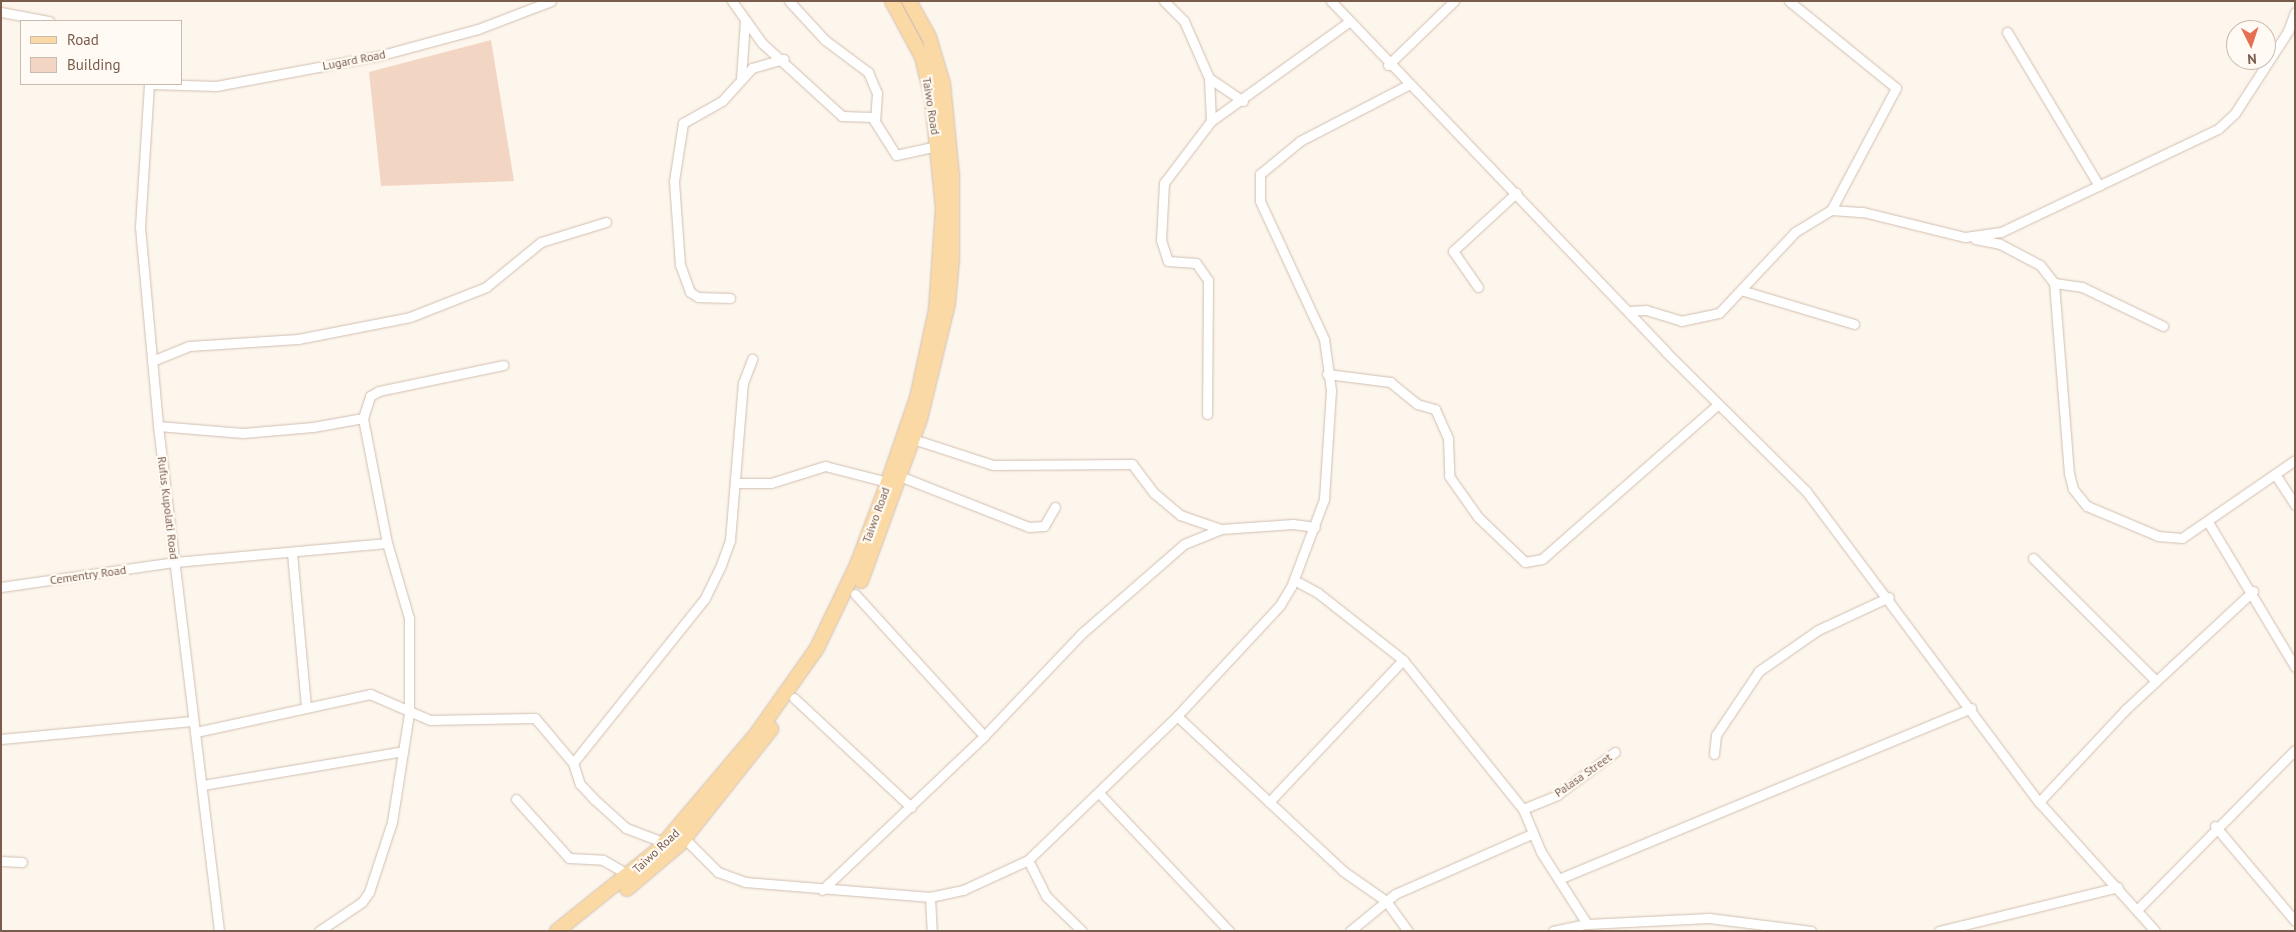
<!DOCTYPE html>
<html>
<head>
<meta charset="utf-8">
<style>
  body { margin:0 }
  #map { position:relative; width:2296px; height:932px; overflow:hidden; background:#fdf6ec; font-family:"PT Sans",sans-serif }
  div>[style] { position:absolute }
  .building>* { inset:0; background:#f3d5c3 }
  .roads { filter:drop-shadow(0 0 1px #d1beb0) drop-shadow(0 0 1px #d1beb0) }
  .street>* { height:9px; margin:-4.5px; padding:0 4.5px; transform-origin:4.5px; border-radius:4.5px; background:#fff }
  .primary>* { height:14px; margin:-7px; padding:0 7px; transform-origin:7px; border-radius:7px; background:#fbd9a5 }
  span { translate:-50% -50%; white-space:nowrap; text-align:center; line-height:1.15; -webkit-text-stroke:4.5px #fffaf3; paint-order:stroke }
  .street-label { font-size:12px; color:#7a5c4d }
  .frame { position:absolute; inset:0; border:2px solid #7a5c4d; pointer-events:none }
  .legend { position:absolute; left:20px; top:20px; width:162px; height:65px; box-sizing:border-box; background:#fffaf3; border:1px solid #cabbb1; margin:0; padding:6px 9px; list-style:none; font-size:15px; color:#7a5c4d }
  .legend li { display:flex; align-items:center; gap:10px; height:25px }
  .legend b { width:25px; border:1px solid #cabbb1 }
  .north { position:absolute; left:2226px; top:20px; width:50px; height:50px; box-sizing:border-box; background:#fffaf3; border:1px solid #cabbb1; border-radius:50%; rotate:176deg; font-size:14px; font-weight:700; line-height:20px; text-align:center; color:#7a5c4d }
  .north::after { content:''; display:block; margin:auto; width:18px; height:22px; background:#e76f51; clip-path:polygon(50% 0,100% 100%,50% 72%,0 100%) }
</style>
</head>
<body>
<div id="map">
  <div class="building">
    <div style="clip-path:polygon(491px 40px,514px 181px,381px 186px,369px 72px)"></div>
  </div>
  <div class="roads">
    <div class="street">
      <div style="left:732px;top:1px;width:52px;rotate:54.5deg"></div>
      <div style="left:762px;top:43px;width:108px;rotate:42.4deg"></div>
      <div style="left:842px;top:116px;width:30px;rotate:2deg"></div>
      <div style="left:872px;top:117px;width:45px;rotate:57.7deg"></div>
      <div style="left:896px;top:155px;width:42px;rotate:-12.4deg"></div>
      <div style="left:789px;top:1px;width:53px;rotate:47.3deg"></div>
      <div style="left:825px;top:40px;width:54px;rotate:36.7deg"></div>
      <div style="left:868px;top:72px;width:23px;rotate:67deg"></div>
      <div style="left:877px;top:93px;width:29px;rotate:94deg"></div>
      <div style="left:1164px;top:1px;width:28px;rotate:45deg"></div>
      <div style="left:1184px;top:21px;width:62px;rotate:66.3deg"></div>
      <div style="left:1209px;top:78px;width:43px;rotate:87.3deg"></div>
      <div style="left:1211px;top:121px;width:78px;rotate:127.2deg"></div>
      <div style="left:1164px;top:183px;width:57px;rotate:93deg"></div>
      <div style="left:1161px;top:240px;width:22px;rotate:72deg"></div>
      <div style="left:1168px;top:261px;width:28px;rotate:4deg"></div>
      <div style="left:1196px;top:263px;width:21px;rotate:55deg"></div>
      <div style="left:1208px;top:280px;width:134px;rotate:90.4deg"></div>
      <div style="left:1331px;top:1px;width:485px;rotate:46.3deg"></div>
      <div style="left:1666px;top:352px;width:197px;rotate:44.8deg"></div>
      <div style="left:1806px;top:491px;width:389px;rotate:53.2deg"></div>
      <div style="left:2039px;top:802px;width:173px;rotate:48deg"></div>
      <div style="left:1789px;top:1px;width:138px;rotate:39.1deg"></div>
      <div style="left:1896px;top:88px;width:138px;rotate:118deg"></div>
      <div style="left:1px;top:12px;width:49px;rotate:10.6deg"></div>
      <div style="left:2007px;top:32px;width:179px;rotate:59.1deg"></div>
      <div style="left:1388px;top:65px;width:92px;rotate:-44.1deg"></div>
      <div style="left:1209px;top:78px;width:41px;rotate:34.1deg"></div>
      <div style="left:741px;top:79px;width:58px;rotate:-86.1deg"></div>
      <div style="left:149px;top:84px;width:143px;rotate:93.6deg"></div>
      <div style="left:140px;top:227px;width:200px;rotate:84.8deg"></div>
      <div style="left:158px;top:426px;width:509px;rotate:83.11deg"></div>
      <div style="left:151px;top:84px;width:65px;rotate:1.8deg"></div>
      <div style="left:216px;top:86px;width:165px;rotate:-10.5deg"></div>
      <div style="left:378px;top:56px;width:104px;rotate:-15.1deg"></div>
      <div style="left:478px;top:29px;width:78px;rotate:-21deg"></div>
      <div style="left:1211px;top:121px;width:171px;rotate:-35.7deg"></div>
      <div style="left:1975px;top:239px;width:25px;rotate:11deg"></div>
      <div style="left:2000px;top:244px;width:45px;rotate:27.7deg"></div>
      <div style="left:2040px;top:265px;width:23px;rotate:52deg"></div>
      <div style="left:2054px;top:283px;width:191px;rotate:85.5deg"></div>
      <div style="left:2069px;top:473px;width:16px;rotate:76deg"></div>
      <div style="left:2073px;top:489px;width:22px;rotate:51deg"></div>
      <div style="left:2087px;top:506px;width:77px;rotate:22.9deg"></div>
      <div style="left:2158px;top:536px;width:24px;rotate:5deg"></div>
      <div style="left:2182px;top:538px;width:137px;rotate:-34.6deg"></div>
      <div style="left:2054px;top:283px;width:28px;rotate:8deg"></div>
      <div style="left:2082px;top:287px;width:90px;rotate:25.7deg"></div>
      <div style="left:1478px;top:287px;width:44px;rotate:-124.8deg"></div>
      <div style="left:1453px;top:251px;width:86px;rotate:-42.6deg"></div>
      <div style="left:1744px;top:291px;width:115px;rotate:16.7deg"></div>
      <div style="left:730px;top:298px;width:32px;rotate:-178deg"></div>
      <div style="left:698px;top:297px;width:9px;rotate:-148deg"></div>
      <div style="left:690px;top:292px;width:29px;rotate:-110deg"></div>
      <div style="left:680px;top:265px;width:84px;rotate:-94.1deg"></div>
      <div style="left:674px;top:181px;width:59px;rotate:-81.2deg"></div>
      <div style="left:683px;top:123px;width:45px;rotate:-29.4deg"></div>
      <div style="left:722px;top:101px;width:45px;rotate:-47.7deg"></div>
      <div style="left:752px;top:68px;width:33px;rotate:-16deg"></div>
      <div style="left:1630px;top:311px;width:16px;rotate:-4deg"></div>
      <div style="left:1646px;top:310px;width:37px;rotate:17deg"></div>
      <div style="left:1681px;top:321px;width:39px;rotate:-12deg"></div>
      <div style="left:1719px;top:313px;width:111px;rotate:-46.8deg"></div>
      <div style="left:1795px;top:232px;width:42px;rotate:-31.4deg"></div>
      <div style="left:1831px;top:210px;width:32px;rotate:4deg"></div>
      <div style="left:1863px;top:212px;width:105px;rotate:13.8deg"></div>
      <div style="left:1965px;top:237px;width:36px;rotate:-8deg"></div>
      <div style="left:2001px;top:232px;width:240px;rotate:-25.4deg"></div>
      <div style="left:2218px;top:129px;width:23px;rotate:-43deg"></div>
      <div style="left:2235px;top:113px;width:98px;rotate:-57.1deg"></div>
      <div style="left:2288px;top:31px;width:20px;rotate:-70deg"></div>
      <div style="left:152px;top:361px;width:40px;rotate:-22deg"></div>
      <div style="left:189px;top:346px;width:109px;rotate:-3.7deg"></div>
      <div style="left:298px;top:339px;width:114px;rotate:-11.1deg"></div>
      <div style="left:410px;top:317px;width:82px;rotate:-21.5deg"></div>
      <div style="left:486px;top:287px;width:71px;rotate:-39.3deg"></div>
      <div style="left:541px;top:242px;width:68px;rotate:-17.1deg"></div>
      <div style="left:1327px;top:374px;width:64px;rotate:7.2deg"></div>
      <div style="left:1390px;top:382px;width:35px;rotate:39deg"></div>
      <div style="left:1417px;top:404px;width:19px;rotate:16deg"></div>
      <div style="left:1435px;top:409px;width:32px;rotate:66deg"></div>
      <div style="left:1448px;top:438px;width:38px;rotate:88deg"></div>
      <div style="left:1449px;top:476px;width:50px;rotate:54.7deg"></div>
      <div style="left:1478px;top:517px;width:65px;rotate:43.8deg"></div>
      <div style="left:1525px;top:562px;width:17px;rotate:-10deg"></div>
      <div style="left:1542px;top:559px;width:233px;rotate:-41.3deg"></div>
      <div style="left:158px;top:426px;width:85px;rotate:4.7deg"></div>
      <div style="left:243px;top:433px;width:70px;rotate:-4.9deg"></div>
      <div style="left:313px;top:427px;width:51px;rotate:-10.2deg"></div>
      <div style="left:363px;top:418px;width:23px;rotate:-72deg"></div>
      <div style="left:370px;top:396px;width:10px;rotate:-29deg"></div>
      <div style="left:379px;top:391px;width:127px;rotate:-11.8deg"></div>
      <div style="left:913px;top:439px;width:84px;rotate:18deg"></div>
      <div style="left:993px;top:465px;width:139px;rotate:-0.4deg"></div>
      <div style="left:1132px;top:464px;width:36px;rotate:53deg"></div>
      <div style="left:1154px;top:493px;width:34px;rotate:40deg"></div>
      <div style="left:1180px;top:515px;width:43px;rotate:18.9deg"></div>
      <div style="left:2275px;top:474px;width:37px;rotate:57deg"></div>
      <div style="left:902px;top:477px;width:136px;rotate:21.5deg"></div>
      <div style="left:1029px;top:527px;width:15px;rotate:-4deg"></div>
      <div style="left:1044px;top:526px;width:22px;rotate:-60deg"></div>
      <div style="left:735px;top:483px;width:36px"></div>
      <div style="left:771px;top:483px;width:57px;rotate:-17.5deg"></div>
      <div style="left:825px;top:466px;width:65px;rotate:14.3deg"></div>
      <div style="left:2208px;top:522px;width:169px;rotate:59deg"></div>
      <div style="left:292px;top:553px;width:154px;rotate:84.8deg"></div>
      <div style="left:2033px;top:558px;width:174px;rotate:45deg"></div>
      <div style="left:1294px;top:580px;width:27px;rotate:28deg"></div>
      <div style="left:1318px;top:593px;width:108px;rotate:38.2deg"></div>
      <div style="left:1403px;top:660px;width:191px;rotate:51.2deg"></div>
      <div style="left:1523px;top:809px;width:47px;rotate:67.3deg"></div>
      <div style="left:1541px;top:852px;width:85px;rotate:57.4deg"></div>
      <div style="left:1px;top:587px;width:176px;rotate:-8.2deg"></div>
      <div style="left:175px;top:562px;width:213px;rotate:-5.1deg"></div>
      <div style="left:855px;top:594px;width:192px;rotate:47.7deg"></div>
      <div style="left:794px;top:698px;width:160px;rotate:43deg"></div>
      <div style="left:1177px;top:716px;width:227px;rotate:43deg"></div>
      <div style="left:1343px;top:871px;width:52px;rotate:34.9deg"></div>
      <div style="left:1386px;top:901px;width:37px;rotate:54deg"></div>
      <div style="left:196px;top:732px;width:178px;rotate:-12.3deg"></div>
      <div style="left:370px;top:694px;width:65px;rotate:23.4deg"></div>
      <div style="left:430px;top:720px;width:105px;rotate:-1.1deg"></div>
      <div style="left:535px;top:718px;width:59px;rotate:49.8deg"></div>
      <div style="left:573px;top:763px;width:22px;rotate:72deg"></div>
      <div style="left:580px;top:784px;width:21px;rotate:47deg"></div>
      <div style="left:594px;top:799px;width:43px;rotate:42.2deg"></div>
      <div style="left:626px;top:828px;width:42px;rotate:21deg"></div>
      <div style="left:1px;top:739px;width:192px;rotate:-5.4deg"></div>
      <div style="left:1714px;top:754px;width:19px;rotate:-84deg"></div>
      <div style="left:1716px;top:735px;width:77px;rotate:-56.1deg"></div>
      <div style="left:1759px;top:671px;width:72px;rotate:-34.8deg"></div>
      <div style="left:1818px;top:630px;width:78px;rotate:-24.9deg"></div>
      <div style="left:573px;top:763px;width:211px;rotate:-51.3deg"></div>
      <div style="left:705px;top:598px;width:37px;rotate:-64deg"></div>
      <div style="left:721px;top:565px;width:27px;rotate:-70deg"></div>
      <div style="left:730px;top:540px;width:158px;rotate:-85.3deg"></div>
      <div style="left:743px;top:383px;width:26px;rotate:-69deg"></div>
      <div style="left:203px;top:785px;width:203px;rotate:-9.6deg"></div>
      <div style="left:1099px;top:793px;width:190px;rotate:46.7deg"></div>
      <div style="left:516px;top:799px;width:79px;rotate:48.1deg"></div>
      <div style="left:569px;top:858px;width:34px;rotate:3deg"></div>
      <div style="left:603px;top:860px;width:30px;rotate:30deg"></div>
      <div style="left:1269px;top:802px;width:195px;rotate:-46.7deg"></div>
      <div style="left:2039px;top:802px;width:126px;rotate:-46.9deg"></div>
      <div style="left:2125px;top:710px;width:175px;rotate:-42.9deg"></div>
      <div style="left:1523px;top:809px;width:37px;rotate:-22deg"></div>
      <div style="left:1557px;top:795px;width:72px;rotate:-36.6deg"></div>
      <div style="left:2215px;top:826px;width:124px;rotate:49.9deg"></div>
      <div style="left:685px;top:839px;width:47px;rotate:45deg"></div>
      <div style="left:718px;top:872px;width:29px;rotate:20deg"></div>
      <div style="left:745px;top:882px;width:186px;rotate:4.6deg"></div>
      <div style="left:930px;top:897px;width:34px;rotate:-12deg"></div>
      <div style="left:963px;top:890px;width:72px;rotate:-24.8deg"></div>
      <div style="left:1028px;top:860px;width:207px;rotate:-44deg"></div>
      <div style="left:1177px;top:716px;width:151px;rotate:-47.1deg"></div>
      <div style="left:1280px;top:605px;width:21px;rotate:-59deg"></div>
      <div style="left:1291px;top:587px;width:94px;rotate:-69.4deg"></div>
      <div style="left:1324px;top:499px;width:109px;rotate:-86.3deg"></div>
      <div style="left:1331px;top:390px;width:51px;rotate:-97.8deg"></div>
      <div style="left:1324px;top:339px;width:152px;rotate:-114.9deg"></div>
      <div style="left:1260px;top:201px;width:27px;rotate:-90deg"></div>
      <div style="left:1260px;top:174px;width:52px;rotate:-39.5deg"></div>
      <div style="left:1300px;top:141px;width:122px;rotate:-27.4deg"></div>
      <div style="left:1028px;top:860px;width:40px;rotate:63.4deg"></div>
      <div style="left:1046px;top:896px;width:50px;rotate:44.2deg"></div>
      <div style="left:1px;top:861px;width:21px;rotate:3deg"></div>
      <div style="left:1561px;top:878px;width:444px;rotate:-22.5deg"></div>
      <div style="left:822px;top:890px;width:224px;rotate:-43.5deg"></div>
      <div style="left:984px;top:736px;width:141px;rotate:-46.4deg"></div>
      <div style="left:1081px;top:634px;width:137px;rotate:-41.1deg"></div>
      <div style="left:1184px;top:544px;width:40px;rotate:-22deg"></div>
      <div style="left:1221px;top:529px;width:72px;rotate:-4deg"></div>
      <div style="left:1293px;top:524px;width:22px;rotate:8deg"></div>
      <div style="left:930px;top:897px;width:34px;rotate:87deg"></div>
      <div style="left:2138px;top:909px;width:223px;rotate:-45.4deg"></div>
      <div style="left:319px;top:931px;width:52px;rotate:-34deg"></div>
      <div style="left:362px;top:902px;width:12px;rotate:-55deg"></div>
      <div style="left:369px;top:892px;width:74px;rotate:-71.8deg"></div>
      <div style="left:392px;top:822px;width:110px;rotate:-81.1deg"></div>
      <div style="left:409px;top:713px;width:95px;rotate:-90deg"></div>
      <div style="left:409px;top:618px;width:78px;rotate:-106.3deg"></div>
      <div style="left:387px;top:543px;width:127px;rotate:-100.9deg"></div>
      <div style="left:1350px;top:931px;width:58px;rotate:-39.4deg"></div>
      <div style="left:1395px;top:894px;width:150px;rotate:-23.7deg"></div>
      <div style="left:1553px;top:931px;width:35px;rotate:-12deg"></div>
      <div style="left:1587px;top:924px;width:122px;rotate:-2.8deg"></div>
      <div style="left:1709px;top:918px;width:103px;rotate:7.3deg"></div>
      <div style="left:1939px;top:931px;width:184px;rotate:-13.8deg"></div>
    </div>
    <div class="primary">
      <div style="left:861px;top:581px;width:172px;rotate:-70deg"></div>
      <div style="left:920px;top:419px;width:119px;rotate:-76.4deg"></div>
      <div style="left:948px;top:303px;width:45px;rotate:-84.9deg"></div>
      <div style="left:952px;top:258px;width:82px;rotate:-90deg"></div>
      <div style="left:952px;top:176px;width:92px;rotate:-95.6deg"></div>
      <div style="left:943px;top:84px;width:49px;rotate:-106.6deg"></div>
      <div style="left:929px;top:37px;width:41px;rotate:-119.1deg"></div>
      <div style="left:627px;top:889px;width:70px;rotate:-40.3deg"></div>
      <div style="left:680px;top:844px;width:147px;rotate:-51.6deg"></div>
      <div style="left:557px;top:931px;width:131px;rotate:-38.8deg"></div>
      <div style="left:659px;top:849px;width:148px;rotate:-49.7deg"></div>
      <div style="left:755px;top:736px;width:108px;rotate:-54.8deg"></div>
      <div style="left:817px;top:648px;width:92px;rotate:-64.3deg"></div>
      <div style="left:857px;top:565px;width:89px;rotate:-69.5deg"></div>
      <div style="left:888px;top:482px;width:89px;rotate:-71deg"></div>
      <div style="left:917px;top:398px;width:90px;rotate:-77.8deg"></div>
      <div style="left:936px;top:310px;width:102px;rotate:-86.1deg"></div>
      <div style="left:943px;top:208px;width:111px;rotate:-95.7deg"></div>
      <div style="left:932px;top:98px;width:42px;rotate:-103.7deg"></div>
      <div style="left:922px;top:57px;width:64px;rotate:-118.2deg"></div>
    </div>
  </div>
  <div class="street-label">
    <span style="left:354px;top:60px;rotate:-11deg">Lugard Road</span>
    <span style="left:931px;top:106px;rotate:81deg">Taiwo Road</span>
    <span style="left:168px;top:508px;rotate:83deg">Rufus Kupolati Road</span>
    <span style="left:876px;top:515px;rotate:-70deg">Taiwo Road</span>
    <span style="left:88px;top:575px;rotate:-8deg">Cementry Road</span>
    <span style="left:1583px;top:775px;rotate:-35deg">Palasa Street</span>
    <span style="left:656px;top:851px;rotate:-43deg">Taiwo Road</span>
  </div>
  <div class="frame"></div>
  <ul class="legend">
  <li><b style="height:6px;background:#fbd9a5"></b>Road</li>
  <li><b style="height:14px;background:#f3d5c3"></b>Building</li>
  </ul>
  <div class="north">N</div>
</div>
</body>
</html>
